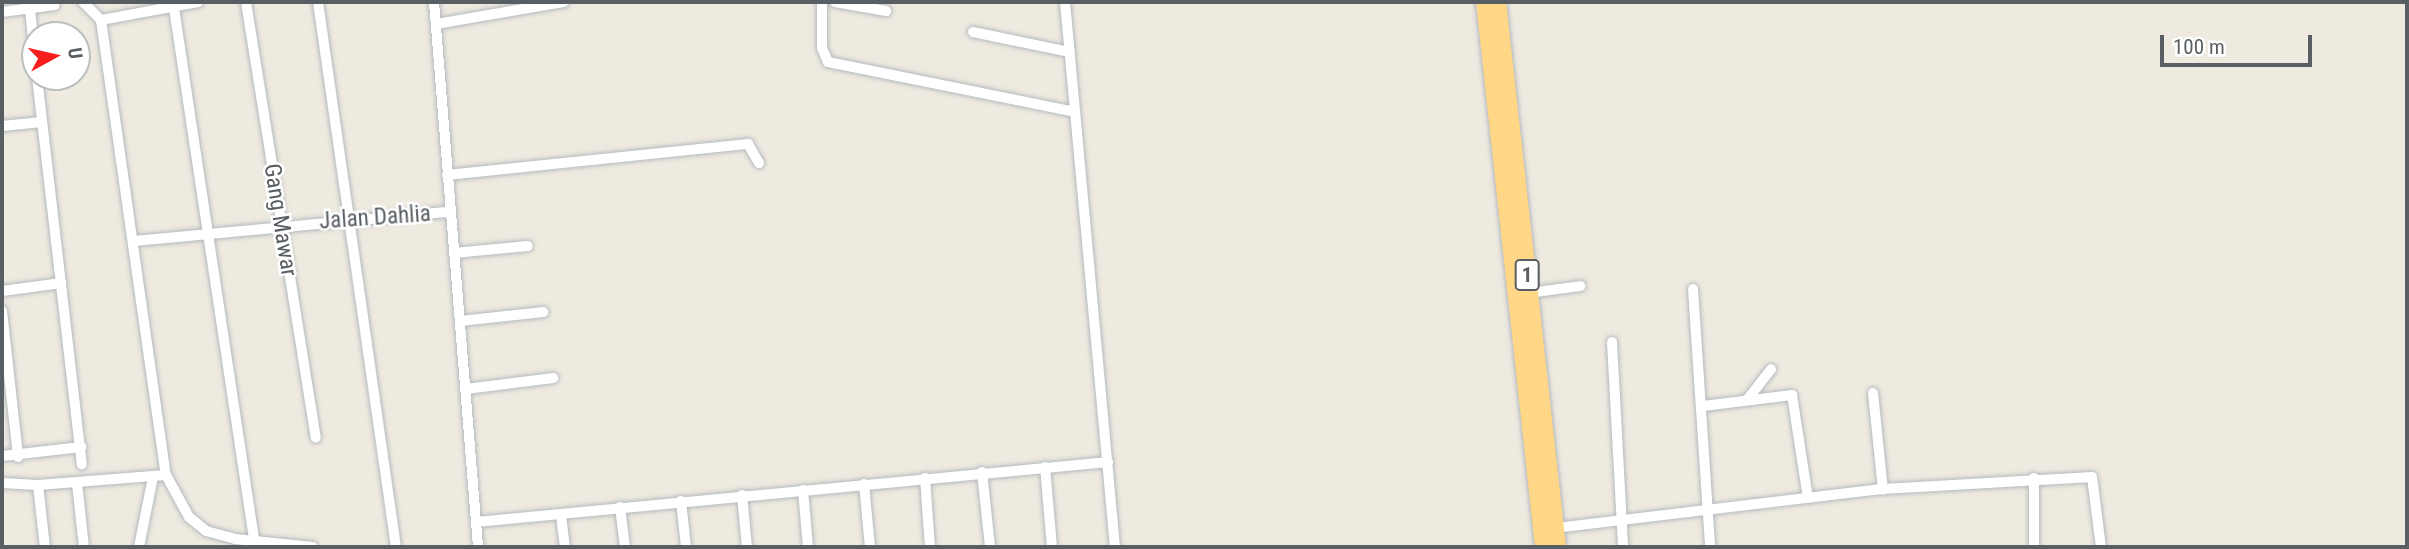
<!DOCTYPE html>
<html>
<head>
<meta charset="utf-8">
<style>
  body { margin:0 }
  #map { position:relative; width:2409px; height:549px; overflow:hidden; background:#eeeae0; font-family:"Roboto Condensed",sans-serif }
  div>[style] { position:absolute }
  .roads { filter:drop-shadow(0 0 2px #b6babe) drop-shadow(0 0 2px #b6babe) }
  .minor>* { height:10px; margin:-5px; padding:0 5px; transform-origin:5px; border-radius:5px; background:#fff }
  .highway>* { height:16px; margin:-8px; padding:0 8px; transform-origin:8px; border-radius:8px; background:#ffd786 }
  span { translate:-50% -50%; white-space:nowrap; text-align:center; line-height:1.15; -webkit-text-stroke:5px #fff; paint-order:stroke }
  .shield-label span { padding:2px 5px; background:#fff; border:2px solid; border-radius:5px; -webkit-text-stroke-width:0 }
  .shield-label { font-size:21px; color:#595e63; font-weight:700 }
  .street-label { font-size:23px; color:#595e63 }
  .frame { position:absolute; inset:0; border:4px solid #595e63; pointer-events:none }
  .north { position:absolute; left:21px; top:21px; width:70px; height:70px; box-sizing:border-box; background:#fff; border:2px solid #bdbfc1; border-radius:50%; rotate:82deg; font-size:19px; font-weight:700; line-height:28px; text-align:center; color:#595e63 }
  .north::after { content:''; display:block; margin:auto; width:24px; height:32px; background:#f71d1d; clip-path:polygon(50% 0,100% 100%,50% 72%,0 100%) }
  .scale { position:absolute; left:2160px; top:35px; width:152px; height:32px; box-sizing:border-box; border:4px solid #595e63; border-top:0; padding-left:9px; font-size:21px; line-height:24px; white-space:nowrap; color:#595e63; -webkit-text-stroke:5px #fff; paint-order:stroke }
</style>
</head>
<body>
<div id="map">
  <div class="roads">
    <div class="minor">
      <div style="left:83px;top:2px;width:25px;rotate:45deg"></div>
      <div style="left:198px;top:2px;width:99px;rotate:169.5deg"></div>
      <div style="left:101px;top:20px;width:460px;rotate:81.9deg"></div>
      <div style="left:166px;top:475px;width:48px;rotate:61.3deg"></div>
      <div style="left:189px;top:517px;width:22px;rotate:39deg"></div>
      <div style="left:206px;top:531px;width:30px;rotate:15deg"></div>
      <div style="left:235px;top:539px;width:78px;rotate:5.9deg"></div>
      <div style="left:246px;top:2px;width:441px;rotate:80.9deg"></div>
      <div style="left:318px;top:2px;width:551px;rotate:81.86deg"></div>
      <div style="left:434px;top:2px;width:547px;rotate:85.38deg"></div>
      <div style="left:822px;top:2px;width:46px;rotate:90deg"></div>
      <div style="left:822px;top:48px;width:15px;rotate:67deg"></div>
      <div style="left:828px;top:62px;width:252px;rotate:11.4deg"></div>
      <div style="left:835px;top:2px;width:52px;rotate:10deg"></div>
      <div style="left:1065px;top:2px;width:547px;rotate:84.76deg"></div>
      <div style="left:174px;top:8px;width:537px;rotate:81.43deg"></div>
      <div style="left:30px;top:9px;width:48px;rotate:84.1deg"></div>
      <div style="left:2px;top:12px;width:53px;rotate:-7.5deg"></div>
      <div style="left:436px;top:24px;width:130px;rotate:-9.8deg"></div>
      <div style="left:973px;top:32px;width:99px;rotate:11.7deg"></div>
      <div style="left:37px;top:77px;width:390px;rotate:83.4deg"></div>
      <div style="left:2px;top:126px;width:40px;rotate:-5.7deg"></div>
      <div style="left:447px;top:175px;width:303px;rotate:-5.9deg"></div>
      <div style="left:748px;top:144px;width:22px;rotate:60deg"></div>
      <div style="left:134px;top:241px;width:316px;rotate:-5.3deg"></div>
      <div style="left:454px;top:253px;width:74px;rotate:-5.4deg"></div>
      <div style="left:1693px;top:289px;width:259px;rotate:86.2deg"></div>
      <div style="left:2px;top:291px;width:60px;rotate:-7.7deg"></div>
      <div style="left:1529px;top:293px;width:52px;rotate:-7.7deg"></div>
      <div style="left:2px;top:311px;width:147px;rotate:83.7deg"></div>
      <div style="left:460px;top:321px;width:84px;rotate:-6.1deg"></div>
      <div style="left:1612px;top:342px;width:205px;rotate:86.9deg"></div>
      <div style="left:466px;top:389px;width:88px;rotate:-7.2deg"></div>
      <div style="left:1873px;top:393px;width:97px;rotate:84.1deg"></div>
      <div style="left:1747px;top:400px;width:39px;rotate:-52deg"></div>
      <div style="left:1703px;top:406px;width:90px;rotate:-7deg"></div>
      <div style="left:1792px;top:395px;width:104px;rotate:81.2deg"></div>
      <div style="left:2px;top:456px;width:80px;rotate:-6.5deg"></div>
      <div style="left:1045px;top:467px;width:80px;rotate:85deg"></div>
      <div style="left:982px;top:472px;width:75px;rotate:83.9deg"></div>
      <div style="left:925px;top:478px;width:69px;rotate:85.9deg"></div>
      <div style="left:2px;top:483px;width:36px;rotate:3deg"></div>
      <div style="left:38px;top:485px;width:128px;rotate:-4.5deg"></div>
      <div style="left:77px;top:483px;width:64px;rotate:83.8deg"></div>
      <div style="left:864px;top:484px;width:63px;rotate:84.6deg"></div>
      <div style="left:38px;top:485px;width:62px;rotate:83.6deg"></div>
      <div style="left:803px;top:490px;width:57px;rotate:85deg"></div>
      <div style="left:742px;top:495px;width:52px;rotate:84.5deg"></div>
      <div style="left:681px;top:501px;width:46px;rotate:83.8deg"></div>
      <div style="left:620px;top:507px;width:40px;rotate:82.9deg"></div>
      <div style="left:561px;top:515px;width:32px;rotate:83deg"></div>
      <div style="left:476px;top:522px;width:635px;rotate:-5.42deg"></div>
      <div style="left:1555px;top:528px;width:330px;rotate:-6.8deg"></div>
      <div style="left:1883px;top:489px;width:209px;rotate:-3.3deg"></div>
      <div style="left:2092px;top:477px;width:71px;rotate:82.7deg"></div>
      <div style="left:139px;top:547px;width:71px;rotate:-78.7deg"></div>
      <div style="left:2034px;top:547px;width:69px;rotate:-90deg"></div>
    </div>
    <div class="highway">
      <div style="left:1484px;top:2px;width:548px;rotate:83.82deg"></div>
      <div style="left:1498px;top:2px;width:548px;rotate:83.72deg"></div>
    </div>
  </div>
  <div class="shield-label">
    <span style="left:1527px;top:275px">1</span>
  </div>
  <div class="street-label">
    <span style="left:375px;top:218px;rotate:-4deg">Jalan Dahlia</span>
    <span style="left:280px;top:220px;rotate:81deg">Gang Mawar</span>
  </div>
  <div class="frame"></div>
  <div class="north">U</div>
  <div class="scale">100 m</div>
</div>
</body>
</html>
